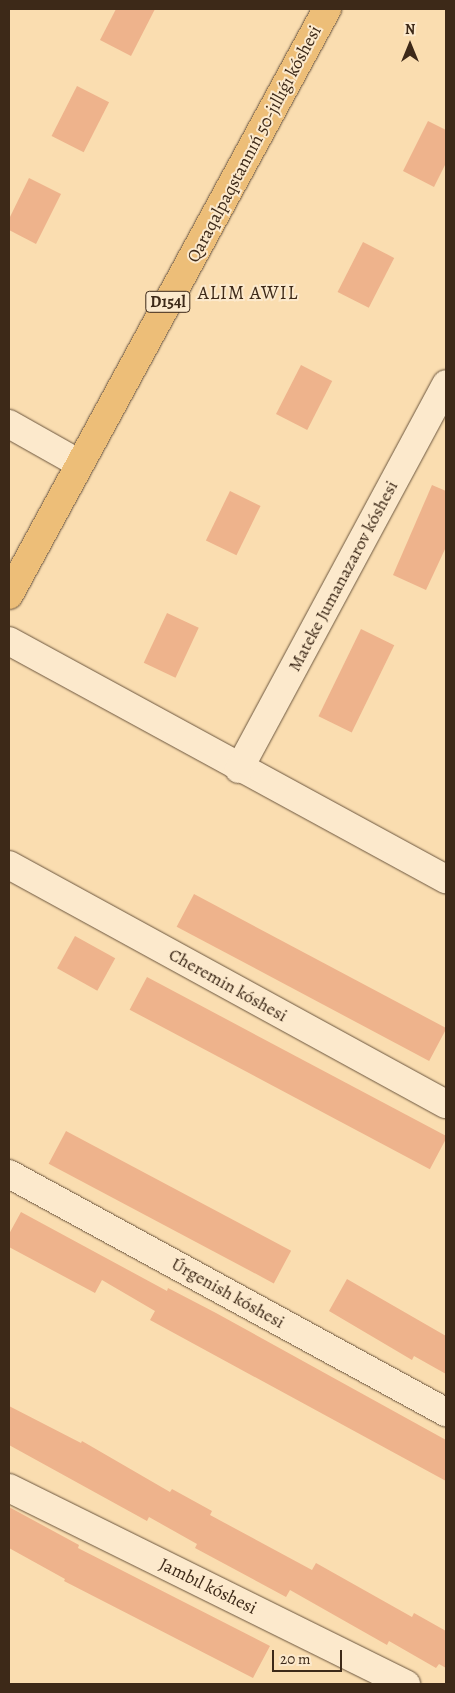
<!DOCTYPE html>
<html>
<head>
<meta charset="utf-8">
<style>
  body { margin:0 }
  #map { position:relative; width:455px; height:1693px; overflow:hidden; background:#faddb0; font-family:Alegreya,serif }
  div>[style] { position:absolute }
  .building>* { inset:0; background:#eeb38c; transform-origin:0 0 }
  .roads { filter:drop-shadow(0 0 1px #6c563e) drop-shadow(0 0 1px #6c563e) }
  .minor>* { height:28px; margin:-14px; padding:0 14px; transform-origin:14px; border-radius:14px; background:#fce9cc }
  .major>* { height:28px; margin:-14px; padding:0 14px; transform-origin:14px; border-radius:14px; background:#edbe78 }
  span { translate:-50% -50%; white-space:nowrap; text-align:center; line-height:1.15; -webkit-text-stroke:4px #fce9cc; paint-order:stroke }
  .shield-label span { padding:1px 4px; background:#fce9cc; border:1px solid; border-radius:4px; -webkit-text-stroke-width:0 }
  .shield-label { font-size:16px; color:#3d2918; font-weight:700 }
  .street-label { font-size:18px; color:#3d2918 }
  .neighbourhood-label { font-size:19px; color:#3d2918; letter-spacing:1px }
  .frame { position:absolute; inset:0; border:10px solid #3d2918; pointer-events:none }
  .north { position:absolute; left:385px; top:20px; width:50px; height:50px; -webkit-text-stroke:4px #fce9cc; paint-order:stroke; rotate:0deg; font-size:14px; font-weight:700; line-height:20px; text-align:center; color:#3d2918 }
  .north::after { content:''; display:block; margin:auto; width:18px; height:22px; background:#3d2918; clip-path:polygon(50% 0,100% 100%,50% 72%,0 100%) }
  .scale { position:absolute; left:272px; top:1650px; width:70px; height:22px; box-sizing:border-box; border:2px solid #3d2918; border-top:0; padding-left:6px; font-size:15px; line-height:18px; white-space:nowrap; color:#3d2918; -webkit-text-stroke:4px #fce9cc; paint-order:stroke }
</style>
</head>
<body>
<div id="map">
  <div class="building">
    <div style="clip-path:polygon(116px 9px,155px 9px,131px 56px,100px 40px)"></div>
    <div style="left:77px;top:86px;width:36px;height:56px;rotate:27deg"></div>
    <div style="clip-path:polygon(428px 121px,446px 130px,446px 163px,434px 187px,403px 171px)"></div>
    <div style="clip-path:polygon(29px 178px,61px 194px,36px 244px,9px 230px,9px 219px)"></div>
    <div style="left:363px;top:242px;width:35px;height:56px;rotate:27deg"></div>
    <div style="left:301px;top:365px;width:35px;height:55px;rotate:27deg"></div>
    <div style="clip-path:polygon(432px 485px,446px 491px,446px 547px,426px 590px,393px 575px)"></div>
    <div style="left:230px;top:491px;width:34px;height:55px;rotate:26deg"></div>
    <div style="left:167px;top:613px;width:35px;height:55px;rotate:25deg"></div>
    <div style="left:361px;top:629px;width:37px;height:97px;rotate:26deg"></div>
    <div style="left:194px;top:894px;width:286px;height:37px;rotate:28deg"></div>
    <div style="left:75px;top:936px;width:46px;height:37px;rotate:29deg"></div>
    <div style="left:147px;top:977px;width:340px;height:37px;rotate:28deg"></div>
    <div style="left:66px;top:1131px;width:255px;height:37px;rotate:28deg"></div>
    <div style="clip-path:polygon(21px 1212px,167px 1291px,168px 1288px,216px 1313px,446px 1440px,446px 1481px,150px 1320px,155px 1311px,102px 1280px,95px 1293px,9px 1247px,9px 1234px)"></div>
    <div style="clip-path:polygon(347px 1279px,446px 1336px,446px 1374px,414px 1356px,412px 1360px,329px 1311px)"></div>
    <div style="clip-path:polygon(9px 1406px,81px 1443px,82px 1441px,170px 1492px,172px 1489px,212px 1511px,210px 1515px,312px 1570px,316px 1563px,412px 1617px,414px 1613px,446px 1631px,446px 1668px,439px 1664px,436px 1668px,389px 1641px,387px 1645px,290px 1590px,286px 1597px,195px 1548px,197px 1544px,149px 1517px,147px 1521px,9px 1445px)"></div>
    <div style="clip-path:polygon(9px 1507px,79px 1545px,78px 1548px,270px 1646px,253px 1678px,64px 1581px,65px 1579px,9px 1548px)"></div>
  </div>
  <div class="roads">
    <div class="minor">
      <div style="left:9px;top:424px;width:81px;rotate:29.4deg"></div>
      <div style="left:9px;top:641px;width:498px;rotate:28.6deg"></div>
      <div style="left:239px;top:769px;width:437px;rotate:-61.7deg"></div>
      <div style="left:9px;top:865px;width:498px;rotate:28.7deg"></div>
      <div style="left:9px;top:1174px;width:498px;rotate:28.6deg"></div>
      <div style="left:9px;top:1488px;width:443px;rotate:26.3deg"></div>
    </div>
    <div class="major">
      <div style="left:9px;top:595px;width:667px;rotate:-61.51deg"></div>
    </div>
  </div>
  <div class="shield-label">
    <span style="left:168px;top:302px">D154l</span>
  </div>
  <div class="street-label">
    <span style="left:254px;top:144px;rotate:-62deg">Qaraqalpaqstannıń 50-jıllıǵı kóshesi</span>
    <span style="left:343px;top:576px;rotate:-62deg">Mateke Jumanazarov kóshesi</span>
    <span style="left:228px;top:985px;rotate:29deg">Cheremin kóshesi</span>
    <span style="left:228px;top:1293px;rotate:29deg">Úrgenish kóshesi</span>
    <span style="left:208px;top:1586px;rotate:26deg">Jambıl kóshesi</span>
  </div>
  <div class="neighbourhood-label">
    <span style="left:248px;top:294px">ALIM AWIL</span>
  </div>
  <div class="frame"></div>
  <div class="north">N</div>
  <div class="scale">20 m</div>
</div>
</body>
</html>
